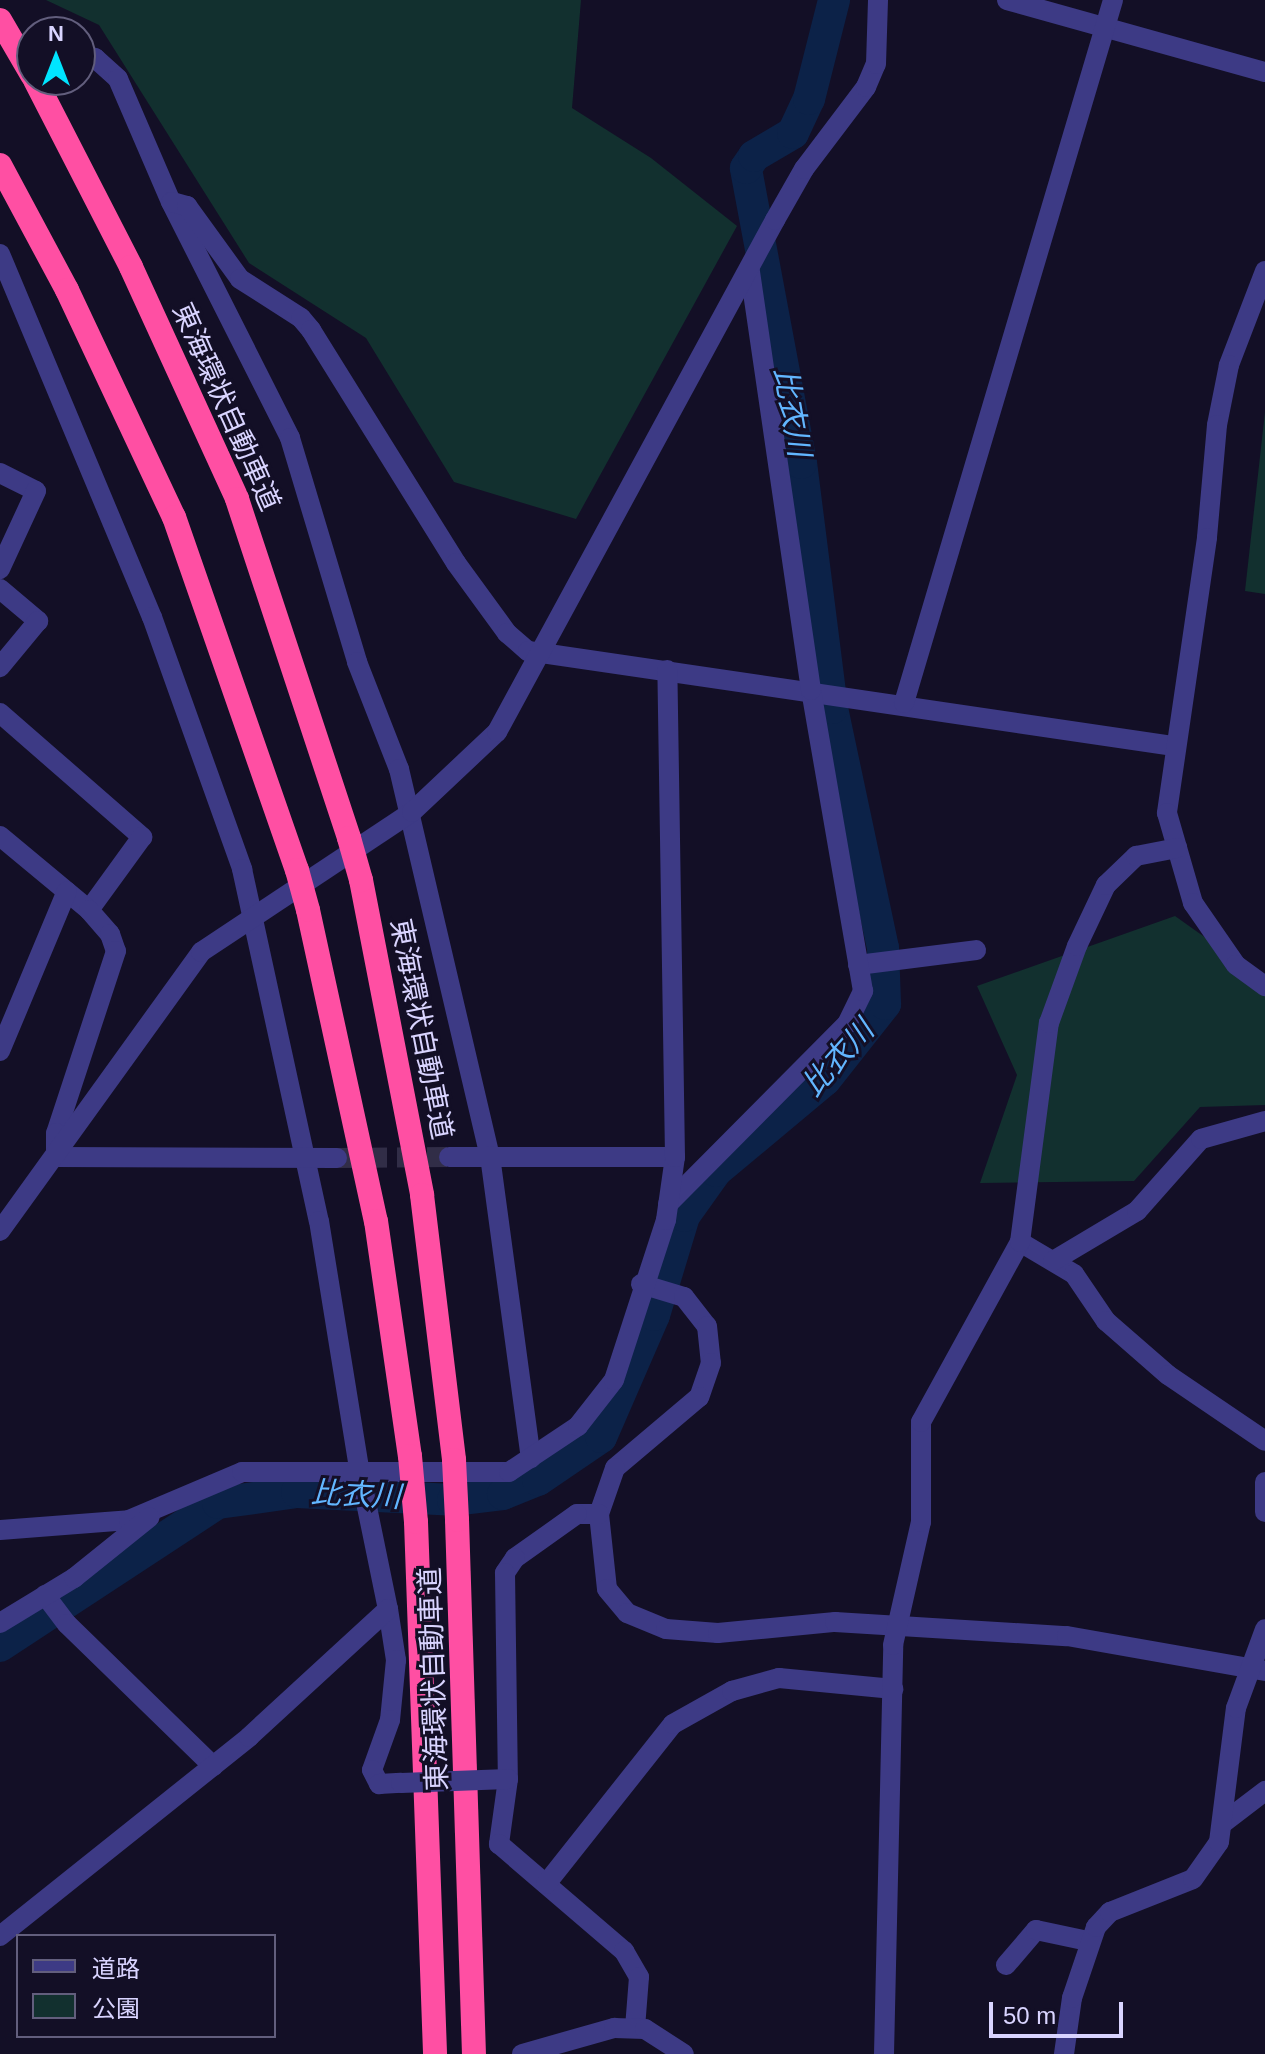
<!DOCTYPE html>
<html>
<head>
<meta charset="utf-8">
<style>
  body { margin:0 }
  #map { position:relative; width:1265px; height:2054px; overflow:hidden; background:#130f26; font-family:Arial,"Noto Sans JP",sans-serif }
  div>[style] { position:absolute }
  .green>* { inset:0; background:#12302f }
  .river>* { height:32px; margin:-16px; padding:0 16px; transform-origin:16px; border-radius:16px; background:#0c2248 }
  .minor-tunnel>* { height:20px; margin-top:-10px; transform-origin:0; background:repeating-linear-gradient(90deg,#312d47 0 20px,transparent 0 30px) }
  .minor>* { height:20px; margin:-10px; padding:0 10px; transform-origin:10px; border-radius:10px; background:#3d3a85 }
  .highway>* { height:24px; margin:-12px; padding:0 12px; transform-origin:12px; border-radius:12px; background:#ff4fa3 }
  .minor-bridge>* { height:20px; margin:-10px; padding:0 10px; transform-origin:10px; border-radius:10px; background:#3d3a85 }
  .highway-bridge>* { height:24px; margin:-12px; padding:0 12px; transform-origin:12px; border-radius:12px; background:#ff4fa3 }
  span { translate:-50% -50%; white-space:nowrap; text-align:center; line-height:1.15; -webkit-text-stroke:6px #130f26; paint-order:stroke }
  .street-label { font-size:28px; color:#d9d4ff }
  .water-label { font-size:30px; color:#62b6ff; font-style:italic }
  .legend { position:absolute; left:16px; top:1934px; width:260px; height:104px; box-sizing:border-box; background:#130f26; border:2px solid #625e7d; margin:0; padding:10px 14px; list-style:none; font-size:24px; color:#d9d4ff }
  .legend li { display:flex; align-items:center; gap:16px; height:40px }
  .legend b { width:40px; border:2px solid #625e7d }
  .north { position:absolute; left:16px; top:16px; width:80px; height:80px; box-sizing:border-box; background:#130f26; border:2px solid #625e7d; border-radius:50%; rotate:0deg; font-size:22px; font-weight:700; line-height:32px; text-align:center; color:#d9d4ff }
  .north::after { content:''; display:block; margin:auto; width:28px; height:36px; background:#00e5ff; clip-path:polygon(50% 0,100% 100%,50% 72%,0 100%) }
  .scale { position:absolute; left:989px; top:2002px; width:134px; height:36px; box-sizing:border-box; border:4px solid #d9d4ff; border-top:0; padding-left:10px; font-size:24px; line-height:28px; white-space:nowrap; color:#d9d4ff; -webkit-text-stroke:6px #130f26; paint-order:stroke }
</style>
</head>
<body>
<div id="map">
  <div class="green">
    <div style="clip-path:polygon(46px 0,581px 0,572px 108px,651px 158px,737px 226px,576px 519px,454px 482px,366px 338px,249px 263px,99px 25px)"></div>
    <div style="clip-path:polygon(1265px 412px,1265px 594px,1245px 591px)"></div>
    <div style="clip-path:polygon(1175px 916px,1265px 980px,1265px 1105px,1200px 1107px,1134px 1181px,980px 1183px,1017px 1075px,977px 986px)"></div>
  </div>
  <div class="river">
    <div style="left:0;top:1646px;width:261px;rotate:-33.3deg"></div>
    <div style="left:218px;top:1503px;width:80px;rotate:-7.9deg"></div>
    <div style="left:297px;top:1492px;width:156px;rotate:2.9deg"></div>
    <div style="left:453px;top:1500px;width:50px;rotate:-6.8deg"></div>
    <div style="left:503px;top:1494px;width:38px;rotate:-22deg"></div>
    <div style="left:538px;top:1480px;width:76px;rotate:-34.3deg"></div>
    <div style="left:601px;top:1437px;width:133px;rotate:-66.5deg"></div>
    <div style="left:654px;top:1315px;width:103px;rotate:-73.1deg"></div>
    <div style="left:684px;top:1216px;width:55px;rotate:-54.6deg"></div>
    <div style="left:716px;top:1171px;width:142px;rotate:-39.9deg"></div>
    <div style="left:825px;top:1080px;width:97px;rotate:-51.7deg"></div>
    <div style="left:885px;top:1004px;width:56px;rotate:-92deg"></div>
    <div style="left:883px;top:948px;width:245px;rotate:-102deg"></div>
    <div style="left:832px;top:708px;width:247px;rotate:-97.2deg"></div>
    <div style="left:801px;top:463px;width:300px;rotate:-100.6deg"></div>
    <div style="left:746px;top:168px;width:14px;rotate:-56deg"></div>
    <div style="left:754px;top:156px;width:45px;rotate:-30.5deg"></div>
    <div style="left:793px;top:133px;width:38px;rotate:-65deg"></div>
    <div style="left:809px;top:99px;width:102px;rotate:-75.8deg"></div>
  </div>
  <div class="minor-tunnel">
    <div style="left:337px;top:1158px;width:112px;rotate:-0.5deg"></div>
  </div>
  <div class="minor">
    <div style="left:1007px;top:0;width:268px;rotate:15.6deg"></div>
    <div style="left:80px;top:54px;width:16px;rotate:15deg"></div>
    <div style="left:95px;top:58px;width:31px;rotate:42deg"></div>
    <div style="left:118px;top:79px;width:134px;rotate:66.7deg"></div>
    <div style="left:171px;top:202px;width:264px;rotate:63.2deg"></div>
    <div style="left:290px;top:438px;width:234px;rotate:73.3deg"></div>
    <div style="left:357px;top:662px;width:115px;rotate:68.6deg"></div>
    <div style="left:399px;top:769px;width:398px;rotate:76.8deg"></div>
    <div style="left:490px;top:1156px;width:305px;rotate:82.3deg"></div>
    <div style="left:172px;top:202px;width:16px;rotate:15deg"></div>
    <div style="left:187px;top:206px;width:90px;rotate:54deg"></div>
    <div style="left:240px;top:279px;width:72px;rotate:32.6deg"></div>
    <div style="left:301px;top:318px;width:16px;rotate:50deg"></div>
    <div style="left:311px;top:330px;width:274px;rotate:58.1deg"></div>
    <div style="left:456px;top:563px;width:87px;rotate:53.9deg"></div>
    <div style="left:507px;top:633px;width:28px;rotate:41deg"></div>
    <div style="left:528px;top:651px;width:653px;rotate:8.37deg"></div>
    <div style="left:0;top:254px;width:394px;rotate:67.3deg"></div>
    <div style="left:152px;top:617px;width:268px;rotate:70.3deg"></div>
    <div style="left:242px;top:869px;width:360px;rotate:77.7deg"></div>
    <div style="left:319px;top:1221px;width:255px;rotate:80.8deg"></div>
    <div style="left:360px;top:1473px;width:139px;rotate:78.4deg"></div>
    <div style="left:388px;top:1609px;width:52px;rotate:81.1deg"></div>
    <div style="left:396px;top:1660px;width:60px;rotate:95.7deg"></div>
    <div style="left:390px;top:1720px;width:53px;rotate:109.8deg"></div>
    <div style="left:372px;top:1770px;width:16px;rotate:63deg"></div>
    <div style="left:379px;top:1784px;width:22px;rotate:-3deg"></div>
    <div style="left:1265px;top:271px;width:101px;rotate:111deg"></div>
    <div style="left:1229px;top:365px;width:61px;rotate:101.3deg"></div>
    <div style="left:1217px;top:425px;width:113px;rotate:95.1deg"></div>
    <div style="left:1207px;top:538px;width:278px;rotate:98.3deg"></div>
    <div style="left:1167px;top:813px;width:94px;rotate:73.9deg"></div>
    <div style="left:1193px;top:903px;width:75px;rotate:55.3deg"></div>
    <div style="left:1236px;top:965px;width:36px;rotate:36deg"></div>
    <div style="left:0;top:473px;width:40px;rotate:26.6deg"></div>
    <div style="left:36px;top:491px;width:86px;rotate:114.8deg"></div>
    <div style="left:0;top:589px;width:50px;rotate:40.1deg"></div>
    <div style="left:38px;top:621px;width:60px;rotate:129.6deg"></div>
    <div style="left:904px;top:703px;width:733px;rotate:-73.44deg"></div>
    <div style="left:0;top:713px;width:189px;rotate:41.1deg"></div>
    <div style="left:142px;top:837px;width:90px;rotate:126deg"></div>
    <div style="left:0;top:836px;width:116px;rotate:39.7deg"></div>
    <div style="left:89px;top:910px;width:32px;rotate:49deg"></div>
    <div style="left:110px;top:934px;width:18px;rotate:71deg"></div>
    <div style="left:116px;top:951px;width:192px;rotate:108.2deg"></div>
    <div style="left:56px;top:1133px;width:24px;rotate:90deg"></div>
    <div style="left:858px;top:965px;width:119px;rotate:-7.2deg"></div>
    <div style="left:0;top:1051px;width:173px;rotate:-67.3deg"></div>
    <div style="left:56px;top:1157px;width:281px;rotate:0.2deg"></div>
    <div style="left:449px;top:1157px;width:226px"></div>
    <div style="left:668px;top:1204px;width:254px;rotate:-45.2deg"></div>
    <div style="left:847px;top:1024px;width:37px;rotate:-64deg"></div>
    <div style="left:863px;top:991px;width:305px;rotate:-99.8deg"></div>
    <div style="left:811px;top:690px;width:424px;rotate:-98.3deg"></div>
    <div style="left:0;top:1231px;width:344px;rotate:-54.2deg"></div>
    <div style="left:201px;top:952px;width:253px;rotate:-33.6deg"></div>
    <div style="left:412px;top:812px;width:117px;rotate:-43.3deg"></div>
    <div style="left:497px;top:732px;width:583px;rotate:-61.5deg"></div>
    <div style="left:775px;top:220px;width:59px;rotate:-60.4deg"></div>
    <div style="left:804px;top:169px;width:103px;rotate:-52.9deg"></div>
    <div style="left:866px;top:87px;width:25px;rotate:-67deg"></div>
    <div style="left:876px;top:64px;width:64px;rotate:-88.2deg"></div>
    <div style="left:1020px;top:1242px;width:63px;rotate:30.7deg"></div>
    <div style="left:1074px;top:1274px;width:57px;rotate:55.8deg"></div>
    <div style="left:1106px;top:1321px;width:82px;rotate:41.1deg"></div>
    <div style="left:1168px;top:1375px;width:117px;rotate:34.2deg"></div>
    <div style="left:1053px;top:1261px;width:98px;rotate:-30.8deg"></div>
    <div style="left:1137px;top:1211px;width:96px;rotate:-48.4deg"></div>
    <div style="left:1201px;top:1139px;width:66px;rotate:-15.7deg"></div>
    <div style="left:641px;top:1284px;width:45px;rotate:16.8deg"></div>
    <div style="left:684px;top:1297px;width:37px;rotate:52deg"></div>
    <div style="left:707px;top:1326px;width:37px;rotate:84deg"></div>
    <div style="left:711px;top:1363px;width:36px;rotate:109deg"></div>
    <div style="left:699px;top:1397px;width:110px;rotate:139.8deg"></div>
    <div style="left:615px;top:1468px;width:49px;rotate:109.2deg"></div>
    <div style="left:599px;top:1514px;width:75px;rotate:83.9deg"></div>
    <div style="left:607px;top:1589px;width:31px;rotate:50deg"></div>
    <div style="left:627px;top:1613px;width:42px;rotate:22.3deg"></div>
    <div style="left:666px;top:1629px;width:52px;rotate:4.4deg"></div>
    <div style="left:718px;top:1633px;width:118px;rotate:-5.4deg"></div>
    <div style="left:835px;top:1622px;width:232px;rotate:3.5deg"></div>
    <div style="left:1067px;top:1636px;width:201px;rotate:10deg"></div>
    <div style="left:1265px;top:1482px;width:30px;rotate:90deg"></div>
    <div style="left:599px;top:1514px;width:22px;rotate:180deg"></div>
    <div style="left:577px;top:1514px;width:76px;rotate:144.6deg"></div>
    <div style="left:515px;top:1558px;width:18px;rotate:124deg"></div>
    <div style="left:505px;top:1573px;width:206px;rotate:89.2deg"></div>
    <div style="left:508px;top:1779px;width:66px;rotate:97.9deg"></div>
    <div style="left:499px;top:1844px;width:165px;rotate:40.6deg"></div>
    <div style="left:624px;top:1951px;width:30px;rotate:60deg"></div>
    <div style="left:639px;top:1977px;width:51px;rotate:94.5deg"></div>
    <div style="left:0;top:1530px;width:129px;rotate:-4.4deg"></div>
    <div style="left:129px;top:1520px;width:123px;rotate:-23deg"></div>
    <div style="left:242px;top:1472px;width:267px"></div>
    <div style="left:509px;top:1472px;width:83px;rotate:-33.7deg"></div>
    <div style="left:578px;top:1426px;width:58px;rotate:-52deg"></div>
    <div style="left:614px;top:1380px;width:168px;rotate:-72deg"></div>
    <div style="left:666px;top:1220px;width:64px;rotate:-81.9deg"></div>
    <div style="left:675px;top:1157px;width:487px;rotate:-90.9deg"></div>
    <div style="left:45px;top:1595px;width:36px;rotate:53deg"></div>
    <div style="left:67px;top:1624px;width:204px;rotate:44.2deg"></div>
    <div style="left:0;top:1623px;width:87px;rotate:-31.3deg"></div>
    <div style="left:74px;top:1578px;width:97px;rotate:-38.8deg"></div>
    <div style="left:1223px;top:1823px;width:53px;rotate:-37.3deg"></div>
    <div style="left:546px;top:1884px;width:204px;rotate:-51.6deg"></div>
    <div style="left:673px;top:1724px;width:68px;rotate:-29.2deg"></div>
    <div style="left:732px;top:1691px;width:49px;rotate:-15.5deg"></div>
    <div style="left:779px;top:1678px;width:115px;rotate:5.5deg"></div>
    <div style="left:0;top:1936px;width:319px;rotate:-38.6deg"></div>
    <div style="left:249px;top:1737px;width:189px;rotate:-42.6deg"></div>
    <div style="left:1006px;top:1965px;width:46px;rotate:-49.4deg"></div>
    <div style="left:1036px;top:1930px;width:53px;rotate:11.9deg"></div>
    <div style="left:522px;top:2054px;width:96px;rotate:-15.8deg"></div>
    <div style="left:614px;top:2028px;width:31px;rotate:2deg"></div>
    <div style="left:645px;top:2029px;width:46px;rotate:32.7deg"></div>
    <div style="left:884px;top:2054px;width:409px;rotate:-88.7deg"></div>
    <div style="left:893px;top:1645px;width:126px;rotate:-77.2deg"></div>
    <div style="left:921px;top:1522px;width:100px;rotate:-90deg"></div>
    <div style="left:921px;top:1422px;width:205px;rotate:-61.2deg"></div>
    <div style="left:1020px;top:1242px;width:221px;rotate:-82.5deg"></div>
    <div style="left:1049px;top:1023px;width:82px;rotate:-70deg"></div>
    <div style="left:1077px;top:946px;width:68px;rotate:-64.6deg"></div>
    <div style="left:1106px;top:885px;width:42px;rotate:-44deg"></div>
    <div style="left:1136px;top:856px;width:42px;rotate:-11deg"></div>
    <div style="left:1064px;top:2054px;width:57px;rotate:-81.9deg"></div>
    <div style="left:1072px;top:1998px;width:75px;rotate:-71.3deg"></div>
    <div style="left:1096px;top:1927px;width:21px;rotate:-47deg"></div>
    <div style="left:1110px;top:1912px;width:89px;rotate:-21.7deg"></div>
    <div style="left:1193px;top:1879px;width:45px;rotate:-54.9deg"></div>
    <div style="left:1219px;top:1842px;width:135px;rotate:-82.8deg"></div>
    <div style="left:1236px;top:1708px;width:84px;rotate:-69.8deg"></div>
  </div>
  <div class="highway">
    <div style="left:0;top:20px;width:64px;rotate:59.8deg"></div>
    <div style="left:35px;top:80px;width:210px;rotate:62.8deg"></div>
    <div style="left:131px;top:267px;width:255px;rotate:65.4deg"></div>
    <div style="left:237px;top:499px;width:357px;rotate:71.7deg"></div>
    <div style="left:0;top:165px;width:142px;rotate:61.8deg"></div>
    <div style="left:67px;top:290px;width:251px;rotate:64.8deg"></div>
    <div style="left:174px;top:517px;width:374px;rotate:70.8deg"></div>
    <div style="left:361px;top:880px;width:321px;rotate:79deg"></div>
    <div style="left:422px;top:1195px;width:267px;rotate:83.1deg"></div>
    <div style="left:308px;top:910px;width:318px;rotate:77.7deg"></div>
    <div style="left:376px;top:1221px;width:237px;rotate:81.8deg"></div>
    <div style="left:457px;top:1520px;width:534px;rotate:88.18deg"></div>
    <div style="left:416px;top:1522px;width:532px;rotate:87.95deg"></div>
  </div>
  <div class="minor-bridge">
    <div style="left:401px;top:1783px;width:107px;rotate:-2.1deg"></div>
  </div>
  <div class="highway-bridge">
    <div style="left:349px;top:838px;width:44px;rotate:74.1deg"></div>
    <div style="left:297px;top:870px;width:41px;rotate:74.6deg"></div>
    <div style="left:410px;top:1456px;width:66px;rotate:84.8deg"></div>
    <div style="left:454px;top:1460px;width:60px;rotate:87.1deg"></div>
  </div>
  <div class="street-label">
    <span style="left:226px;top:407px;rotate:66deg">東海環状自動車道</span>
    <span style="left:421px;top:1029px;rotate:79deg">東海環状自動車道</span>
    <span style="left:434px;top:1679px;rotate:-92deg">東海環状自動車道</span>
  </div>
  <div class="water-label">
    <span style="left:792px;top:412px;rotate:80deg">比衣川</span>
    <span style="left:838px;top:1058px;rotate:-48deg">比衣川</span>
    <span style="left:356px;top:1495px;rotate:3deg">比衣川</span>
  </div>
  <ul class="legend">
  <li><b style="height:10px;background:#3d3a85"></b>道路</li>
  <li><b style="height:22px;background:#12302f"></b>公園</li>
  </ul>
  <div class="north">N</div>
  <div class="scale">50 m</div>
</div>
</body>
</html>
